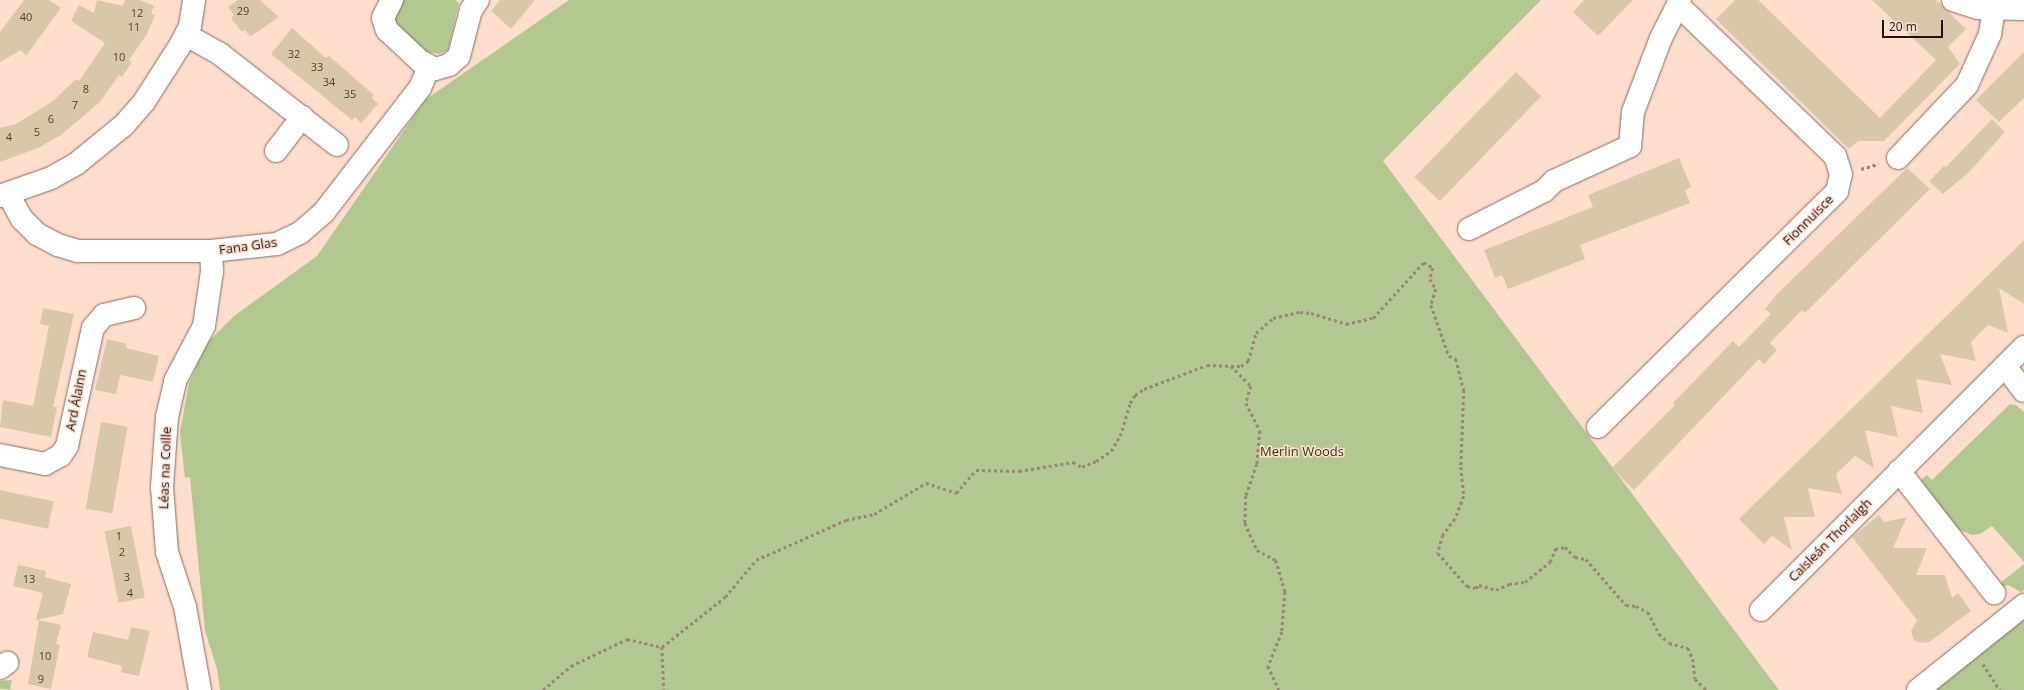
<!DOCTYPE html>
<html>
<head>
<meta charset="utf-8">
<style>
  body { margin:0 }
  #map { position:relative; width:2024px; height:690px; overflow:hidden; background:#ffdece; font-family:"Open Sans",sans-serif }
  div>[style] { position:absolute }
  .green>* { inset:0; background:#b3c790 }
  .building>* { inset:0; background:#d9c7ab; transform-origin:0 0 }
  .path>* { height:2.5px; margin-top:-1.25px; transform-origin:0; background:repeating-linear-gradient(90deg,#9a8378 0 3px,transparent 0 6px) }
  .roads { filter:drop-shadow(0 0 1px #876a5c) drop-shadow(0 0 1px #876a5c) }
  .minor>* { height:22px; margin:-11px; padding:0 11px; transform-origin:11px; border-radius:11px; background:#fff }
  span { translate:-50% -50%; white-space:nowrap; text-align:center; line-height:1.15; -webkit-text-stroke:3px #ffdece; paint-order:stroke }
  .number-label { font-size:11px; color:#4d3f34 }
  .number-label span { -webkit-text-stroke-width:0 }
  .street-label { font-size:13px; color:#1e120d }
  .park-label { font-size:13px; color:#2e3b0e }
  .scale { position:absolute; left:1882px; top:20px; width:61px; height:18px; box-sizing:border-box; border:2px solid #1e120d; border-top:0; padding-left:5px; font-size:12px; line-height:14px; white-space:nowrap; color:#1e120d; -webkit-text-stroke:3px #ffdece; paint-order:stroke }
</style>
</head>
<body>
<div id="map">
  <div class="green">
    <div style="clip-path:polygon(402px 0,455px 0,459px 3px,448px 50px,439px 54px,421px 51px,399px 33px,393px 14px)"></div>
    <div style="clip-path:polygon(569px 0,1541px 0,1383px 161px,1779px 690px,220px 690px,217px 669px,205px 631px,190px 477px,185px 478px,180px 433px,189px 383px,207px 343px,234px 316px,317px 256px,425px 100px)"></div>
    <div style="clip-path:polygon(2010px 404px,2016px 405px,2024px 412px,2024px 562px,1992px 526px,1980px 534px,1972px 535px,1957px 529px,1921px 480px,1927px 475px,1932px 480px)"></div>
    <div style="clip-path:polygon(2024px 564px,2024px 590px,2021px 592px,2008px 585px,2001px 587px,1999px 584px)"></div>
    <div style="clip-path:polygon(2024px 617px,2024px 690px,1932px 690px)"></div>
    <div style="clip-path:polygon(12px 680px,10px 689px,17px 690px,0 689px,0 681px)"></div>
  </div>
  <div class="building">
    <div style="clip-path:polygon(24px 0,49px 0,61px 8px,26px 56px,21px 50px,0 62px,0 32px)"></div>
    <div style="clip-path:polygon(97px 0,123px 6px,125px 0,140px 0,154px 6px,151px 14px,155px 15px,147px 34px,129px 60px,132px 62px,122px 77px,119px 75px,100px 102px,61px 135px,38px 148px,0 162px,0 128px,16px 124px,53px 101px,76px 79px,79px 81px,105px 43px,71px 21px,79px 5px,94px 13px)"></div>
    <div style="clip-path:polygon(238px 0,260px 0,279px 17px,250px 37px,245px 30px,242px 32px,231px 18px,234px 15px,228px 7px)"></div>
    <div style="clip-path:polygon(500px 0,535px 0,511px 29px,491px 11px)"></div>
    <div style="clip-path:polygon(1584px 0,1633px 0,1598px 36px,1573px 12px)"></div>
    <div style="clip-path:polygon(1735px 0,1758px 0,1880px 118px,1936px 60px,1872px 0,1936px 0,1966px 29px,1948px 47px,1960px 64px,1884px 141px,1858px 141px,1849px 149px,1716px 19px)"></div>
    <div style="clip-path:polygon(292px 28px,326px 58px,329px 56px,374px 95px,372px 98px,378px 104px,361px 123px,355px 117px,352px 120px,271px 54px)"></div>
    <div style="clip-path:polygon(2024px 52px,2024px 98px,1999px 122px,1976px 100px)"></div>
    <div style="left:1516px;top:72px;width:35px;height:146px;rotate:44deg"></div>
    <div style="clip-path:polygon(1992px 119px,2005px 132px,1969px 172px,1943px 194px,1929px 181px,1944px 166px,1946px 167px)"></div>
    <div style="clip-path:polygon(1679px 158px,1691px 187px,1685px 190px,1690px 203px,1580px 245px,1585px 259px,1508px 289px,1502px 275px,1495px 278px,1484px 250px,1593px 207px,1588px 195px)"></div>
    <div style="clip-path:polygon(1907px 168px,1930px 189px,1805px 313px,1802px 310px,1770px 343px,1777px 350px,1764px 364px,1759px 359px,1634px 490px,1612px 468px,1675px 405px,1673px 403px,1733px 341px,1739px 347px,1771px 314px,1765px 309px,1777px 294px)"></div>
    <div style="clip-path:polygon(2024px 240px,2024px 304px,1999px 288px,2008px 333px,1988px 325px,1971px 342px,1976px 361px,1940px 354px,1952px 385px,1916px 379px,1923px 413px,1891px 406px,1898px 437px,1865px 430px,1874px 468px,1855px 456px,1836px 474px,1842px 494px,1808px 488px,1815px 517px,1784px 517px,1792px 550px,1772px 536px,1764px 544px,1739px 519px)"></div>
    <div style="clip-path:polygon(43px 308px,74px 314px,53px 407px,57px 407px,51px 437px,0 427px,3px 400px,33px 406px,49px 326px,40px 324px)"></div>
    <div style="clip-path:polygon(107px 339px,127px 344px,126px 348px,159px 356px,153px 382px,120px 375px,116px 394px,95px 390px)"></div>
    <div style="left:101px;top:422px;width:27px;height:88px;rotate:10deg"></div>
    <div style="left:0;top:490px;width:55px;height:28px;rotate:12deg"></div>
    <div style="clip-path:polygon(1879px 515px,1884px 522px,1907px 517px,1893px 548px,1927px 548px,1916px 575px,1945px 575px,1952px 598px,1958px 593px,1971px 611px,1929px 642px,1921px 643px,1914px 640px,1911px 631px,1917px 620px,1852px 537px)"></div>
    <div style="left:131px;top:526px;width:73px;height:27px;rotate:79deg"></div>
    <div style="clip-path:polygon(18px 565px,46px 571px,45px 577px,71px 584px,63px 614px,36px 620px,43px 593px,13px 586px)"></div>
    <div style="clip-path:polygon(39px 620px,61px 625px,56px 644px,60px 645px,51px 689px,28px 684px)"></div>
    <div style="clip-path:polygon(131px 627px,150px 631px,139px 676px,121px 672px,122px 666px,87px 657px,93px 632px,128px 640px)"></div>
  </div>
  <div class="path">
    <div style="left:1861px;top:169px;width:18px;rotate:-16deg"></div>
    <div style="left:1231px;top:366px;width:28px;rotate:45deg"></div>
    <div style="left:1251px;top:386px;width:18px;rotate:106deg"></div>
    <div style="left:1246px;top:403px;width:31px;rotate:63deg"></div>
    <div style="left:1260px;top:431px;width:33px;rotate:95deg"></div>
    <div style="left:1257px;top:464px;width:34px;rotate:109deg"></div>
    <div style="left:1246px;top:496px;width:27px;rotate:92deg"></div>
    <div style="left:1245px;top:523px;width:30px;rotate:66deg"></div>
    <div style="left:1257px;top:550px;width:21px;rotate:28deg"></div>
    <div style="left:1276px;top:560px;width:33px;rotate:74deg"></div>
    <div style="left:1285px;top:592px;width:40px;rotate:94.3deg"></div>
    <div style="left:1282px;top:632px;width:37px;rotate:112deg"></div>
    <div style="left:1268px;top:666px;width:26px;rotate:65deg"></div>
    <div style="left:662px;top:647px;width:43px;rotate:87.3deg"></div>
    <div style="left:1983px;top:664px;width:31px;rotate:57deg"></div>
    <div style="left:543px;top:690px;width:37px;rotate:-41deg"></div>
    <div style="left:571px;top:666px;width:62px;rotate:-25.7deg"></div>
    <div style="left:627px;top:639px;width:36px;rotate:13deg"></div>
    <div style="left:662px;top:647px;width:80px;rotate:-38.4deg"></div>
    <div style="left:725px;top:597px;width:48px;rotate:-50deg"></div>
    <div style="left:756px;top:560px;width:98px;rotate:-24deg"></div>
    <div style="left:846px;top:520px;width:29px;rotate:-12deg"></div>
    <div style="left:874px;top:514px;width:61px;rotate:-30.8deg"></div>
    <div style="left:926px;top:483px;width:32px;rotate:18deg"></div>
    <div style="left:956px;top:493px;width:30px;rotate:-49deg"></div>
    <div style="left:976px;top:470px;width:43px;rotate:1.3deg"></div>
    <div style="left:1019px;top:471px;width:55px;rotate:-9.5deg"></div>
    <div style="left:1073px;top:462px;width:10px;rotate:29deg"></div>
    <div style="left:1082px;top:467px;width:15px;rotate:-23deg"></div>
    <div style="left:1096px;top:461px;width:18px;rotate:-34deg"></div>
    <div style="left:1111px;top:451px;width:17px;rotate:-59deg"></div>
    <div style="left:1120px;top:436px;width:34px;rotate:-73deg"></div>
    <div style="left:1130px;top:403px;width:9px;rotate:-58deg"></div>
    <div style="left:1135px;top:395px;width:11px;rotate:-34deg"></div>
    <div style="left:1144px;top:389px;width:67px;rotate:-20.9deg"></div>
    <div style="left:1207px;top:365px;width:34px;rotate:2deg"></div>
    <div style="left:1241px;top:366px;width:9px;rotate:-36deg"></div>
    <div style="left:1248px;top:361px;width:29px;rotate:-74deg"></div>
    <div style="left:1256px;top:333px;width:23px;rotate:-41deg"></div>
    <div style="left:1273px;top:318px;width:28px;rotate:-13deg"></div>
    <div style="left:1300px;top:312px;width:11px;rotate:5deg"></div>
    <div style="left:1311px;top:313px;width:37px;rotate:17deg"></div>
    <div style="left:1346px;top:324px;width:28px;rotate:-13deg"></div>
    <div style="left:1373px;top:318px;width:76px;rotate:-47.7deg"></div>
    <div style="left:1424px;top:262px;width:11px;rotate:34deg"></div>
    <div style="left:1433px;top:268px;width:11px;rotate:105deg"></div>
    <div style="left:1430px;top:279px;width:12px;rotate:59deg"></div>
    <div style="left:1436px;top:289px;width:17px;rotate:107deg"></div>
    <div style="left:1431px;top:305px;width:54px;rotate:70.6deg"></div>
    <div style="left:1449px;top:356px;width:8px;rotate:23deg"></div>
    <div style="left:1456px;top:359px;width:32px;rotate:76deg"></div>
    <div style="left:1464px;top:390px;width:77px;rotate:92.2deg"></div>
    <div style="left:1461px;top:467px;width:29px;rotate:84deg"></div>
    <div style="left:1464px;top:496px;width:25px;rotate:111deg"></div>
    <div style="left:1455px;top:519px;width:20px;rotate:127deg"></div>
    <div style="left:1443px;top:535px;width:19px;rotate:106deg"></div>
    <div style="left:1438px;top:553px;width:44px;rotate:48.7deg"></div>
    <div style="left:1467px;top:586px;width:9px;rotate:13deg"></div>
    <div style="left:1476px;top:588px;width:4px;rotate:-45deg"></div>
    <div style="left:1479px;top:585px;width:18px;rotate:16deg"></div>
    <div style="left:1496px;top:590px;width:14px;rotate:-25deg"></div>
    <div style="left:1509px;top:584px;width:16px;rotate:-7deg"></div>
    <div style="left:1525px;top:582px;width:32px;rotate:-39deg"></div>
    <div style="left:1550px;top:562px;width:14px;rotate:-69deg"></div>
    <div style="left:1555px;top:549px;width:10px;rotate:-11deg"></div>
    <div style="left:1565px;top:547px;width:14px;rotate:45deg"></div>
    <div style="left:1575px;top:557px;width:11px;rotate:10deg"></div>
    <div style="left:1586px;top:559px;width:61px;rotate:49deg"></div>
    <div style="left:1626px;top:605px;width:10px;rotate:6deg"></div>
    <div style="left:1636px;top:606px;width:13px;rotate:27deg"></div>
    <div style="left:1648px;top:612px;width:25px;rotate:63deg"></div>
    <div style="left:1659px;top:634px;width:13px;rotate:42deg"></div>
    <div style="left:1669px;top:643px;width:20px;rotate:15deg"></div>
    <div style="left:1688px;top:648px;width:12px;rotate:66deg"></div>
    <div style="left:1693px;top:659px;width:20px;rotate:84deg"></div>
    <div style="left:1695px;top:679px;width:16px;rotate:43deg"></div>
  </div>
  <div class="roads">
    <div class="minor">
      <div style="left:392px;top:0;width:20px;rotate:117deg"></div>
      <div style="left:383px;top:18px;width:13px;rotate:72deg"></div>
      <div style="left:387px;top:30px;width:45px;rotate:43.2deg"></div>
      <div style="left:420px;top:61px;width:17px;rotate:28deg"></div>
      <div style="left:435px;top:69px;width:15px;rotate:-16deg"></div>
      <div style="left:449px;top:65px;width:13px;rotate:-42deg"></div>
      <div style="left:459px;top:56px;width:48px;rotate:-75.4deg"></div>
      <div style="left:471px;top:10px;width:12px;rotate:-55deg"></div>
      <div style="left:1953px;top:0;width:26px;rotate:18deg"></div>
      <div style="left:1978px;top:8px;width:46px;rotate:1.2deg"></div>
      <div style="left:186px;top:35px;width:39px;rotate:29deg"></div>
      <div style="left:220px;top:54px;width:148px;rotate:37.9deg"></div>
      <div style="left:276px;top:151px;width:43px;rotate:-52.6deg"></div>
      <div style="left:1898px;top:158px;width:100px;rotate:-46.6deg"></div>
      <div style="left:1967px;top:85px;width:56px;rotate:-65.7deg"></div>
      <div style="left:1990px;top:34px;width:26px;rotate:-81deg"></div>
      <div style="left:8px;top:194px;width:29px;rotate:61deg"></div>
      <div style="left:22px;top:219px;width:21px;rotate:45deg"></div>
      <div style="left:37px;top:234px;width:24px;rotate:28deg"></div>
      <div style="left:58px;top:245px;width:21px;rotate:17deg"></div>
      <div style="left:78px;top:251px;width:133px"></div>
      <div style="left:211px;top:251px;width:66px;rotate:-6.1deg"></div>
      <div style="left:277px;top:244px;width:25px;rotate:-26deg"></div>
      <div style="left:300px;top:233px;width:32px;rotate:-41deg"></div>
      <div style="left:324px;top:212px;width:157px;rotate:-52.3deg"></div>
      <div style="left:420px;top:88px;width:23px;rotate:-67deg"></div>
      <div style="left:0;top:196px;width:54px;rotate:-19.4deg"></div>
      <div style="left:51px;top:178px;width:29px;rotate:-29deg"></div>
      <div style="left:76px;top:164px;width:62px;rotate:-39.1deg"></div>
      <div style="left:124px;top:125px;width:30px;rotate:-49deg"></div>
      <div style="left:144px;top:102px;width:69px;rotate:-57.5deg"></div>
      <div style="left:181px;top:44px;width:20px;rotate:-63deg"></div>
      <div style="left:190px;top:26px;width:26px;rotate:-81deg"></div>
      <div style="left:1469px;top:229px;width:84px;rotate:-26.9deg"></div>
      <div style="left:1544px;top:191px;width:14px;rotate:-45deg"></div>
      <div style="left:1554px;top:181px;width:84px;rotate:-24.7deg"></div>
      <div style="left:1630px;top:146px;width:34px;rotate:-85deg"></div>
      <div style="left:1633px;top:112px;width:79px;rotate:-69.3deg"></div>
      <div style="left:1661px;top:38px;width:37px;rotate:-63deg"></div>
      <div style="left:2005px;top:366px;width:27px;rotate:-45deg"></div>
      <div style="left:1598px;top:427px;width:336px;rotate:-44.6deg"></div>
      <div style="left:1837px;top:191px;width:17px;rotate:-77deg"></div>
      <div style="left:1841px;top:174px;width:19px;rotate:-108deg"></div>
      <div style="left:1835px;top:156px;width:218px;rotate:-136.1deg"></div>
      <div style="left:1678px;top:5px;width:5px;rotate:-68deg"></div>
      <div style="left:0;top:455px;width:46px;rotate:11.3deg"></div>
      <div style="left:45px;top:464px;width:18px;rotate:-29deg"></div>
      <div style="left:61px;top:455px;width:11px;rotate:-56deg"></div>
      <div style="left:67px;top:446px;width:121px;rotate:-77.6deg"></div>
      <div style="left:93px;top:328px;width:17px;rotate:-50deg"></div>
      <div style="left:104px;top:315px;width:31px;rotate:-13deg"></div>
      <div style="left:1899px;top:471px;width:155px;rotate:52.1deg"></div>
      <div style="left:1761px;top:610px;width:345px;rotate:-45deg"></div>
      <div style="left:2005px;top:366px;width:31px;rotate:53deg"></div>
      <div style="left:0;top:668px;width:9px;rotate:-36deg"></div>
      <div style="left:200px;top:690px;width:84px;rotate:-100.2deg"></div>
      <div style="left:185px;top:607px;width:58px;rotate:-108.1deg"></div>
      <div style="left:167px;top:552px;width:65px;rotate:-94.4deg"></div>
      <div style="left:162px;top:487px;width:70px;rotate:-85.9deg"></div>
      <div style="left:167px;top:417px;width:37px;rotate:-77deg"></div>
      <div style="left:175px;top:381px;width:62px;rotate:-62.2deg"></div>
      <div style="left:204px;top:326px;width:56px;rotate:-81.7deg"></div>
      <div style="left:212px;top:271px;width:20px;rotate:-93deg"></div>
      <div style="left:1918px;top:690px;width:136px;rotate:-38.7deg"></div>
    </div>
  </div>
  <div class="number-label">
    <span style="left:243px;top:11px">29</span>
    <span style="left:137px;top:13px">12</span>
    <span style="left:26px;top:17px">40</span>
    <span style="left:134px;top:27px">11</span>
    <span style="left:294px;top:54px">32</span>
    <span style="left:119px;top:57px">10</span>
    <span style="left:317px;top:67px">33</span>
    <span style="left:329px;top:82px">34</span>
    <span style="left:86px;top:89px">8</span>
    <span style="left:350px;top:94px">35</span>
    <span style="left:75px;top:105px">7</span>
    <span style="left:51px;top:119px">6</span>
    <span style="left:37px;top:132px">5</span>
    <span style="left:9px;top:137px">4</span>
    <span style="left:119px;top:536px">1</span>
    <span style="left:122px;top:552px">2</span>
    <span style="left:127px;top:577px">3</span>
    <span style="left:29px;top:579px">13</span>
    <span style="left:130px;top:593px">4</span>
    <span style="left:45px;top:656px">10</span>
    <span style="left:41px;top:679px">9</span>
  </div>
  <div class="street-label">
    <span style="left:1808px;top:220px;rotate:-45deg">Fionnuisce</span>
    <span style="left:248px;top:246px;rotate:-8deg">Fana Glas</span>
    <span style="left:76px;top:400px;rotate:-79deg">Ard Álainn</span>
    <span style="left:165px;top:468px;rotate:-88deg">Léas na Coille</span>
    <span style="left:1830px;top:540px;rotate:-45deg">Caisleán Thorlaigh</span>
  </div>
  <div class="park-label">
    <span style="left:1302px;top:451px">Merlin Woods</span>
  </div>
  <div class="scale">20 m</div>
</div>
</body>
</html>
